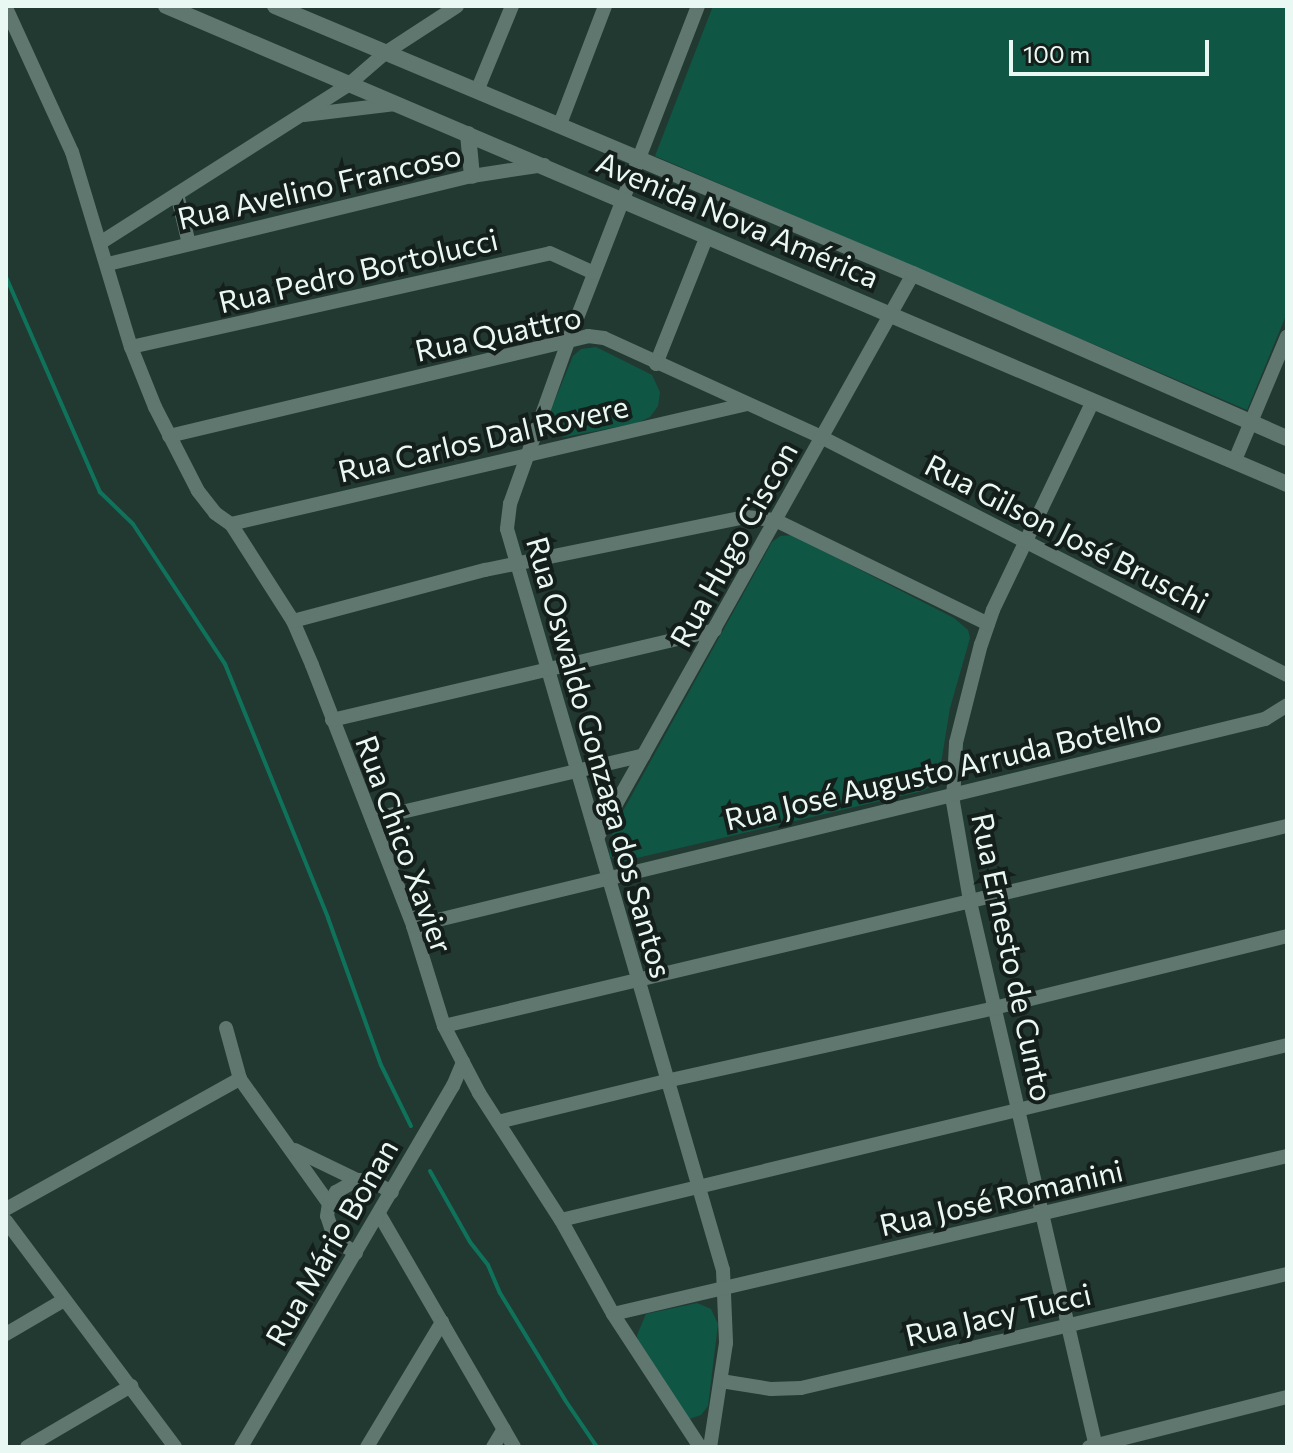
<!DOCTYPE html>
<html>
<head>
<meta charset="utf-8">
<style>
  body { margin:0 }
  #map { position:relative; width:1293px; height:1453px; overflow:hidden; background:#223931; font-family:Commissioner,sans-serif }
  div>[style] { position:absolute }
  .green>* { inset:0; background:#105645 }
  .stream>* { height:4px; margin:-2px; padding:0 2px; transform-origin:2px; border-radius:2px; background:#0f735c }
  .minor>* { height:14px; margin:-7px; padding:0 7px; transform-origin:7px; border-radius:7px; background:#5f776f }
  .tertiary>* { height:16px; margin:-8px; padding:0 8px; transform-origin:8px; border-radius:8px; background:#5f776f }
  span { translate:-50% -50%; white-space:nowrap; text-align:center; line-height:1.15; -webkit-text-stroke:8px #141e1a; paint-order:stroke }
  .street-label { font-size:30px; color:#eaf8f3 }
  .frame { position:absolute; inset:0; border:8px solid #eaf8f3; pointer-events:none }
  .scale { position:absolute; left:1009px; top:40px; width:200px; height:36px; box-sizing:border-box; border:4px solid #eaf8f3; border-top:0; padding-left:10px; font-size:24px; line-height:28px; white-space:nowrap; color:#eaf8f3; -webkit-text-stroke:6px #141e1a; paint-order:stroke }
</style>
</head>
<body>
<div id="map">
  <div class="green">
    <div style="clip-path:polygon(713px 6px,1287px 6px,1287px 313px,1247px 410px,655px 156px)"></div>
    <div style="clip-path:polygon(596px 347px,652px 375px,660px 392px,658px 406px,650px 417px,637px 423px,565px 437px,555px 434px,548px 417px,573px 356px,581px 349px)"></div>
    <div style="clip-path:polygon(792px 535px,954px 618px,968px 630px,970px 638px,950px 708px,938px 782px,923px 791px,624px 861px,610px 857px,609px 842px,618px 820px,772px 542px,780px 536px)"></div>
    <div style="clip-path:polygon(697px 1303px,711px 1309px,718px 1324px,708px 1406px,701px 1415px,689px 1419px,638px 1341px,637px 1335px,646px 1314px)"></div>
  </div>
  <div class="stream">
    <div style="left:6px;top:277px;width:235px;rotate:66.4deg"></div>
    <div style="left:100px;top:492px;width:46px;rotate:44.1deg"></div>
    <div style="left:133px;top:524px;width:168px;rotate:56.7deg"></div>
    <div style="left:225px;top:664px;width:274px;rotate:67.9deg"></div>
    <div style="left:328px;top:918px;width:156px;rotate:70.2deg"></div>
    <div style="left:381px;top:1065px;width:68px;rotate:63.8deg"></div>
    <div style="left:430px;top:1171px;width:81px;rotate:60.6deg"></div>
    <div style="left:470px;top:1242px;width:29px;rotate:52deg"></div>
    <div style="left:488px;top:1265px;width:30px;rotate:67deg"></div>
    <div style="left:500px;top:1293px;width:125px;rotate:58.7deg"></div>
    <div style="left:565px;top:1400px;width:57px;rotate:55.8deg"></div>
  </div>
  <div class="minor">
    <div style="left:698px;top:6px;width:360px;rotate:111.2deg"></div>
    <div style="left:568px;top:342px;width:172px;rotate:109.7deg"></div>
    <div style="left:510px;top:504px;width:25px;rotate:97deg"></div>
    <div style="left:507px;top:529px;width:772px;rotate:73.75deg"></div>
    <div style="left:723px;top:1270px;width:73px;rotate:87.6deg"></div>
    <div style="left:726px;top:1343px;width:105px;rotate:98.7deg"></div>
    <div style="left:6px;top:8px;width:158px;rotate:65.4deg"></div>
    <div style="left:72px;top:152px;width:204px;rotate:73.2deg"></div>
    <div style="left:131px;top:347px;width:65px;rotate:68.2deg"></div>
    <div style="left:155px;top:407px;width:94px;rotate:62.9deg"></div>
    <div style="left:198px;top:491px;width:28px;rotate:52deg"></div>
    <div style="left:215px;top:513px;width:19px;rotate:35deg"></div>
    <div style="left:231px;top:524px;width:115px;rotate:57.4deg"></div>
    <div style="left:293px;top:621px;width:48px;rotate:66.6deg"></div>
    <div style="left:312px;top:665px;width:280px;rotate:68.8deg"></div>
    <div style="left:413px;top:926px;width:105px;rotate:72.8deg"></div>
    <div style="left:444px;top:1026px;width:76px;rotate:62.4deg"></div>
    <div style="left:479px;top:1093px;width:151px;rotate:57.2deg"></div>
    <div style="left:561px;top:1220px;width:107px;rotate:61deg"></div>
    <div style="left:613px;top:1314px;width:159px;rotate:56.8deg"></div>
    <div style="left:477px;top:91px;width:92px;rotate:-67.6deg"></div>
    <div style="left:304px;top:115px;width:92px;rotate:-6.9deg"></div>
    <div style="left:560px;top:124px;width:126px;rotate:-69.1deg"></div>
    <div style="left:177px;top:194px;width:51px;rotate:76.5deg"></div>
    <div style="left:100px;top:243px;width:294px;rotate:-32.5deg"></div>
    <div style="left:348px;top:85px;width:49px;rotate:-40.9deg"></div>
    <div style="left:385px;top:53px;width:86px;rotate:-33.1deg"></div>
    <div style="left:108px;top:264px;width:374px;rotate:-13.6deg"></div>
    <div style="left:472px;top:176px;width:73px;rotate:-8.7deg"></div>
    <div style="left:131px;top:347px;width:429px;rotate:-12.6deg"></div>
    <div style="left:550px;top:253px;width:48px;rotate:24.4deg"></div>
    <div style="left:656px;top:364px;width:138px;rotate:-68.3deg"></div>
    <div style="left:1093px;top:401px;width:232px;rotate:115.6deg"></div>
    <div style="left:993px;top:610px;width:36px;rotate:109deg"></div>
    <div style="left:981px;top:644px;width:102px;rotate:104.2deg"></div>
    <div style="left:956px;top:743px;width:59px;rotate:92.9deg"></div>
    <div style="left:953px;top:802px;width:106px;rotate:80.2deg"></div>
    <div style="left:971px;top:906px;width:555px;rotate:76.99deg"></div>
    <div style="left:169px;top:436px;width:431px;rotate:-13.4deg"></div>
    <div style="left:588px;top:336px;width:16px;rotate:7deg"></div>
    <div style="left:604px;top:338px;width:241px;rotate:24.5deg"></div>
    <div style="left:823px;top:438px;width:521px;rotate:27.06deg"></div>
    <div style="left:1235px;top:460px;width:134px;rotate:-67.2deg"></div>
    <div style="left:231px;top:524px;width:530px;rotate:-13.09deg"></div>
    <div style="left:293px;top:621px;width:199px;rotate:-14.9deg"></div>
    <div style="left:485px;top:570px;width:266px;rotate:-11.5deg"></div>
    <div style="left:746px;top:517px;width:29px;rotate:6deg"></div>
    <div style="left:775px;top:520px;width:237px;rotate:26deg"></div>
    <div style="left:332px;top:720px;width:393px;rotate:-13.2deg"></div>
    <div style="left:372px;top:819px;width:279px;rotate:-13.2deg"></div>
    <div style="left:597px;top:838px;width:646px;rotate:-60.74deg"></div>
    <div style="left:413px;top:926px;width:877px;rotate:-13.66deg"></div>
    <div style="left:1265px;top:719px;width:26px;rotate:-32deg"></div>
    <div style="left:444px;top:1026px;width:866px;rotate:-13.35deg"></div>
    <div style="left:226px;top:1028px;width:53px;rotate:74.6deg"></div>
    <div style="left:240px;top:1079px;width:153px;rotate:54.5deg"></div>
    <div style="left:498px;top:1122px;width:173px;rotate:-13.7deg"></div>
    <div style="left:666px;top:1081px;width:336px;rotate:-12.5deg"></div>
    <div style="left:994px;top:1008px;width:302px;rotate:-13.8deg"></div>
    <div style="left:295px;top:1150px;width:69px;rotate:25.8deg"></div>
    <div style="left:6px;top:1209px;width:268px;rotate:-29.1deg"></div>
    <div style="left:379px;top:1214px;width:269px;rotate:59.9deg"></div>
    <div style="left:561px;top:1220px;width:747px;rotate:-13.55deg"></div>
    <div style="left:6px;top:1221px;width:282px;rotate:53.2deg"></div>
    <div style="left:356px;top:1253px;width:25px;rotate:-148deg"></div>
    <div style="left:335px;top:1240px;width:25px;rotate:-108deg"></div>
    <div style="left:327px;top:1216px;width:12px;rotate:-81deg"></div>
    <div style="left:329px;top:1204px;width:14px;rotate:-60deg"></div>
    <div style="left:336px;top:1192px;width:24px;rotate:-30deg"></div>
    <div style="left:357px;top:1180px;width:13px"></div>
    <div style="left:370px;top:1180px;width:25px;rotate:29deg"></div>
    <div style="left:613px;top:1314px;width:692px;rotate:-13.19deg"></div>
    <div style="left:6px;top:1334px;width:67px;rotate:-30.4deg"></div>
    <div style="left:721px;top:1381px;width:51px;rotate:9.1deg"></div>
    <div style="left:771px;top:1389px;width:30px;rotate:-2deg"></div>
    <div style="left:801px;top:1388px;width:499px;rotate:-13.2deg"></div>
    <div style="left:27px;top:1447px;width:121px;rotate:-30.4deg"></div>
    <div style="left:241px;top:1447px;width:419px;rotate:-59.6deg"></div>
    <div style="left:453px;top:1086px;width:26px;rotate:-67deg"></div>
    <div style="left:367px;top:1447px;width:146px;rotate:-59deg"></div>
    <div style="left:493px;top:1447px;width:21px;rotate:-59deg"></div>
    <div style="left:1089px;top:1447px;width:204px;rotate:-14.2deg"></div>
  </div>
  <div class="tertiary">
    <div style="left:166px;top:6px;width:1219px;rotate:23.09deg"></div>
    <div style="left:275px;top:6px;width:692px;rotate:22.79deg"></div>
    <div style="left:913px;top:274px;width:408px;rotate:23.7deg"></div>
    <div style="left:468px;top:134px;width:42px;rotate:84.6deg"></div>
  </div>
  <div class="street-label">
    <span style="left:319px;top:186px;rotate:-13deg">Rua Avelino Francoso</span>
    <span style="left:738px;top:219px;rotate:23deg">Avenida Nova América</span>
    <span style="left:358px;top:270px;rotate:-13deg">Rua Pedro Bortolucci</span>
    <span style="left:498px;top:333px;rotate:-12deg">Rua Quattro</span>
    <span style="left:483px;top:438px;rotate:-13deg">Rua Carlos Dal Rovere</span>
    <span style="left:1067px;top:533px;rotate:27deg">Rua Gilson José Bruschi</span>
    <span style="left:733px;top:544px;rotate:-61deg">Rua Hugo Ciscon</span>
    <span style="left:600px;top:757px;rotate:74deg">Rua Oswaldo Gonzaga dos Santos</span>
    <span style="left:943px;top:769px;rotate:-13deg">Rua José Augusto Arruda Botelho</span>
    <span style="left:405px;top:844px;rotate:70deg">Rua Chico Xavier</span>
    <span style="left:1013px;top:957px;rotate:78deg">Rua Ernesto de Cunto</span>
    <span style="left:1001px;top:1197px;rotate:-13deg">Rua José Romanini</span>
    <span style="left:331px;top:1242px;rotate:-60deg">Rua Mário Bonan</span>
    <span style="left:998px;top:1314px;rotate:-13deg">Rua Jacy Tucci</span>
  </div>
  <div class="frame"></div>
  <div class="scale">100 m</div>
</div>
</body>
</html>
